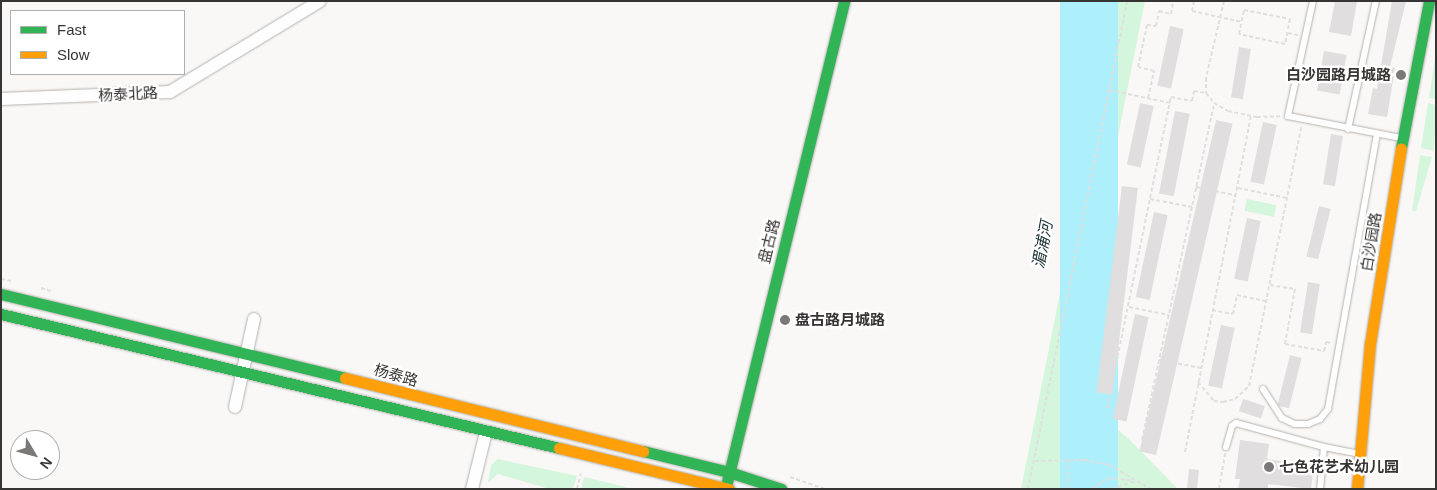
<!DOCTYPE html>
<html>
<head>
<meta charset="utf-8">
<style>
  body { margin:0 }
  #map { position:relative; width:1437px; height:490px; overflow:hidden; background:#faf8f6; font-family:Helvetica,"Noto Sans SC",sans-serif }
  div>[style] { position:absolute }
  .green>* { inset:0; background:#d3f6dd; transform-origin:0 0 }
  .water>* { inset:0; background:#aeeffc; transform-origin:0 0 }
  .building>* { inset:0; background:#e0dede; transform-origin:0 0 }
  .path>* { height:2px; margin-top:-1px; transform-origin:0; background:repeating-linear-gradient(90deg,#e0dfdf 0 4px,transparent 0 6.5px) }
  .roads { filter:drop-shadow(0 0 1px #b3b2b0) drop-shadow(0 0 1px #b3b2b0) }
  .lane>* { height:6px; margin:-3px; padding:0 3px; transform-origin:3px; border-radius:3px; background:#fefefe }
  .street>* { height:12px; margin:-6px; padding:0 6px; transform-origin:6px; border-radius:6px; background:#fefefe }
  .fast>* { height:11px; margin:-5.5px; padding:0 5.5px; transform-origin:5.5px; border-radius:5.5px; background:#30b455 }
  .slow>* { height:11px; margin:-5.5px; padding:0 5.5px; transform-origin:5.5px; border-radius:5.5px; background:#ff9f0a }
  .dots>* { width:14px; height:14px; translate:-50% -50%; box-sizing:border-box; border:2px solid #fff; border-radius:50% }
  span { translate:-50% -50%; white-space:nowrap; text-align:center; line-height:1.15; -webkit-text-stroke:4.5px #fff; paint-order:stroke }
  .poi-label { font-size:15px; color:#373534; font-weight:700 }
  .right { translate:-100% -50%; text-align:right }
  .left { translate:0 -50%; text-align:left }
  .street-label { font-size:15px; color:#373534 }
  .water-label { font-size:16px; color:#1b3136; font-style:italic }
  .frame { position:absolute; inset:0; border:2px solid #373534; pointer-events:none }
  .legend { position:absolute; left:10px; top:10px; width:175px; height:65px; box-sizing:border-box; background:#fff; border:1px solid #afaeae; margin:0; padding:6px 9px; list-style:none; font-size:15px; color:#373534 }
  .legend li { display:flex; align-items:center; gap:10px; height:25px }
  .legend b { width:25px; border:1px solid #afaeae }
  .north { position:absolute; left:10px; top:430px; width:50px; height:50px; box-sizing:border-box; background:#fff; border:1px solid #afaeae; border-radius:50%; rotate:127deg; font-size:14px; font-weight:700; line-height:20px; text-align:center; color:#373534 }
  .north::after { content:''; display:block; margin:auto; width:18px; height:22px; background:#7b7978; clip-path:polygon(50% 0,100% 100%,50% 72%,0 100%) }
</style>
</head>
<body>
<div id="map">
  <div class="green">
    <div style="clip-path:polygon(1118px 1px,1145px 1px,1068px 386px,1131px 441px,1178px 489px,1021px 489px)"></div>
    <div style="clip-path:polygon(1435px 58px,1436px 58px,1436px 99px,1429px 98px)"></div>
    <div style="clip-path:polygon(1428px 103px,1436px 105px,1434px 151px,1421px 148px)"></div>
    <div style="clip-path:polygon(1420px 155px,1432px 157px,1416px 211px,1412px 211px)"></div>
    <div style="left:1247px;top:199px;width:30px;height:12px;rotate:12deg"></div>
    <div style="clip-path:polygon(498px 459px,577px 476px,573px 489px,550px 489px,498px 474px,488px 483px,491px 465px)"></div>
    <div style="clip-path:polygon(584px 477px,593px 479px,633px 489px,581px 489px)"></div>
  </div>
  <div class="water">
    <div style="left:1060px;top:1px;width:58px;height:498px"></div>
  </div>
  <div class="building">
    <div style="clip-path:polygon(1335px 1px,1357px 1px,1351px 36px,1329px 32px)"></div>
    <div style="clip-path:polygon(1392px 1px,1406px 1px,1390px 67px,1395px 68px,1387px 117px,1368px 114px,1373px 88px,1377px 89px)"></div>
    <div style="left:1170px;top:26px;width:14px;height:61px;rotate:12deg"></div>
    <div style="left:1239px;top:47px;width:12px;height:51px;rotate:9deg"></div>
    <div style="left:1324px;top:51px;width:23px;height:40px;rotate:10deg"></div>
    <div style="left:1140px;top:103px;width:14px;height:63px;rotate:12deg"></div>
    <div style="left:1175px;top:111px;width:15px;height:84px;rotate:11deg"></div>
    <div style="left:1216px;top:120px;width:17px;height:340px;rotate:13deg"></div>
    <div style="left:1263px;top:122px;width:14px;height:61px;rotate:12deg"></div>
    <div style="left:1331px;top:134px;width:12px;height:51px;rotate:9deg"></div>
    <div style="left:1122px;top:186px;width:16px;height:208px;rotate:7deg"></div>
    <div style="left:1319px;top:206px;width:12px;height:52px;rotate:14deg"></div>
    <div style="left:1154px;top:212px;width:14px;height:87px;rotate:12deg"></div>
    <div style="left:1247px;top:218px;width:14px;height:62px;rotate:12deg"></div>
    <div style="left:1308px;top:282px;width:12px;height:51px;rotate:9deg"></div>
    <div style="left:1135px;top:314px;width:14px;height:107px;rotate:12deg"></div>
    <div style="left:1221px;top:325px;width:14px;height:62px;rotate:12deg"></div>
    <div style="left:1290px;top:355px;width:12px;height:52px;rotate:14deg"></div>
    <div style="left:1243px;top:399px;width:23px;height:13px;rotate:18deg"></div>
    <div style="clip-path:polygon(1240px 440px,1269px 444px,1267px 459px,1314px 465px,1311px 489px,1268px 484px,1268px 489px,1238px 489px,1240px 479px,1235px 479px)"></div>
    <div style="left:1189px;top:469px;width:10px;height:20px;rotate:6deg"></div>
  </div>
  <div class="path">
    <div style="left:1194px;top:1px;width:10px;rotate:101deg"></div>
    <div style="left:1192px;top:11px;width:51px;rotate:12.4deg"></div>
    <div style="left:1224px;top:1px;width:79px;rotate:103.2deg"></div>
    <div style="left:1206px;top:78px;width:15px;rotate:90deg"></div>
    <div style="left:1206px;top:93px;width:13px;rotate:51deg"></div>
    <div style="left:1214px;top:103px;width:16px;rotate:30deg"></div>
    <div style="left:1228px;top:111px;width:30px;rotate:12deg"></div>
    <div style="left:1257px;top:117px;width:24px;rotate:-2deg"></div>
    <div style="left:1244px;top:10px;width:47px;rotate:11.1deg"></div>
    <div style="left:1290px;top:19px;width:25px;rotate:101deg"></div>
    <div style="left:1285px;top:44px;width:47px;rotate:-167.7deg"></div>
    <div style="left:1239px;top:34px;width:25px;rotate:-78deg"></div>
    <div style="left:1288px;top:33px;width:10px;rotate:11deg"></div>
    <div style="left:1109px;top:90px;width:62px;rotate:12deg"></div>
    <div style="left:1148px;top:98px;width:28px;rotate:-77deg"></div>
    <div style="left:1154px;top:71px;width:16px;rotate:-166deg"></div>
    <div style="left:1138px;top:67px;width:43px;rotate:-77.9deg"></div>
    <div style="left:1147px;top:25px;width:9px;rotate:6deg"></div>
    <div style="left:1156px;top:26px;width:15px;rotate:-79deg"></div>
    <div style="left:1159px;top:11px;width:12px;rotate:14deg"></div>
    <div style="left:1171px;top:14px;width:13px;rotate:-81deg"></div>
    <div style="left:1196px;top:187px;width:40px;rotate:12deg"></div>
    <div style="left:1238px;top:188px;width:50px;rotate:11.5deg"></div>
    <div style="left:1150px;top:199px;width:43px;rotate:10.8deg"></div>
    <div style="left:1px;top:279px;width:11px;rotate:10deg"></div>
    <div style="left:1270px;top:285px;width:25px;rotate:9deg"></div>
    <div style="left:1295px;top:289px;width:56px;rotate:100.3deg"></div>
    <div style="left:1285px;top:344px;width:40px;rotate:10deg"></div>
    <div style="left:1324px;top:351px;width:9px;rotate:-77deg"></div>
    <div style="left:1326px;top:342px;width:5px;rotate:11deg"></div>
    <div style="left:41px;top:288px;width:10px;rotate:17deg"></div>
    <div style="left:1129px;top:307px;width:41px;rotate:11.3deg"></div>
    <div style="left:1212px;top:310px;width:21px;rotate:11deg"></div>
    <div style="left:1233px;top:314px;width:19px;rotate:-78deg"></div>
    <div style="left:1237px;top:295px;width:30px;rotate:12deg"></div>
    <div style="left:1159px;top:360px;width:43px;rotate:10.8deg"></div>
    <div style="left:1198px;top:382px;width:25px;rotate:50deg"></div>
    <div style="left:1214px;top:401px;width:9px;rotate:6deg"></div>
    <div style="left:1223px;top:402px;width:12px;rotate:-14deg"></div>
    <div style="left:1235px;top:399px;width:19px;rotate:-43deg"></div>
    <div style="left:1249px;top:386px;width:264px;rotate:-78.6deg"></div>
    <div style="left:1107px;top:408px;width:318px;rotate:-78.4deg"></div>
    <div style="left:1171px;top:97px;width:21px;rotate:11deg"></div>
    <div style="left:1192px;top:101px;width:10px;rotate:-79deg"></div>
    <div style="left:1194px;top:91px;width:12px;rotate:9deg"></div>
    <div style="left:1142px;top:440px;width:345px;rotate:-77.9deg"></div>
    <div style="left:1185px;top:452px;width:343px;rotate:-78.9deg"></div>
    <div style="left:1035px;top:461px;width:49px;rotate:-1.2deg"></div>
    <div style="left:1084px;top:460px;width:25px;rotate:11deg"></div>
    <div style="left:1109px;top:465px;width:48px;rotate:29.7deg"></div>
    <div style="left:790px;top:477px;width:37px;rotate:19deg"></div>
    <div style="left:577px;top:489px;width:16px;rotate:-76deg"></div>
    <div style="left:1028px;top:489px;width:498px;rotate:-78.5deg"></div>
    <div style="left:1068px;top:489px;width:29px;rotate:-90deg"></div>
    <div style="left:1092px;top:489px;width:19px;rotate:-35deg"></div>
    <div style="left:1108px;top:478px;width:25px;rotate:5deg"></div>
    <div style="left:1112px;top:489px;width:24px;rotate:-19deg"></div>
    <div style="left:1219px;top:489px;width:36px;rotate:-80deg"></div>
  </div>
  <div class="roads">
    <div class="lane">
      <div style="left:1313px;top:1px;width:118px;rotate:102.3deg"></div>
      <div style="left:1288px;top:116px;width:115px;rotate:11deg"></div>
      <div style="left:1348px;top:129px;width:131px;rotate:-77.7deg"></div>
      <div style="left:1263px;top:389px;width:35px;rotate:57deg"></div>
      <div style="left:1282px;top:418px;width:14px;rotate:25deg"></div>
      <div style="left:1295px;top:424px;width:13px"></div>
      <div style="left:1308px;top:424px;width:13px;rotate:-23deg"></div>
      <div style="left:1320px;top:419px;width:13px;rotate:-51deg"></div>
      <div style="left:1328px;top:409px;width:278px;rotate:-79.9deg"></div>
      <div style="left:1226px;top:447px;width:22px;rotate:-74deg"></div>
      <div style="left:1232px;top:426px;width:5px;rotate:-37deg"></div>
      <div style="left:1236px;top:423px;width:91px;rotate:15.3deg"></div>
      <div style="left:1324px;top:447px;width:42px;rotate:95.4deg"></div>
      <div style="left:1324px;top:447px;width:36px;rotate:11deg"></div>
    </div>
    <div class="street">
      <div style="left:1px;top:99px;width:169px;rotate:-2.4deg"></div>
      <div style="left:170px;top:92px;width:175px;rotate:-31.2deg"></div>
      <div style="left:235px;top:407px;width:90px;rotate:-77.8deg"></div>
      <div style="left:472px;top:489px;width:59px;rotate:-76.2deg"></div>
    </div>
    <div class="fast">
      <div style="left:1401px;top:148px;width:150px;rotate:-79.2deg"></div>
      <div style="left:1px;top:294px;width:354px;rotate:13.7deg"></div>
      <div style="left:1px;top:314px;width:574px;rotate:13.5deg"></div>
      <div style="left:643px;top:451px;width:89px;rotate:13.7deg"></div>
      <div style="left:729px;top:472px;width:55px;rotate:18.1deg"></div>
      <div style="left:727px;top:482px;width:495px;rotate:-76.3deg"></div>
    </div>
    <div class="slow">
      <div style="left:345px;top:378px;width:307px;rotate:13.8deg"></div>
      <div style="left:559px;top:448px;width:175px;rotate:13.6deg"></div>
      <div style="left:1357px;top:489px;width:146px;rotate:-84.9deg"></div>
      <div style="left:1370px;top:344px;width:198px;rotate:-81deg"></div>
    </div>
  </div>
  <div class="dots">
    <div style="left:1401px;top:75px;background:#7b7978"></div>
    <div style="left:785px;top:320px;background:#7b7978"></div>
    <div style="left:1269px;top:467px;background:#7b7978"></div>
  </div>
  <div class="poi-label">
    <span class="right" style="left:1391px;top:75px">白沙园路月城路</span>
    <span class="left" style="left:795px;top:320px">盘古路月城路</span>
    <span class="left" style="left:1279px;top:467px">七色花艺术幼儿园</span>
  </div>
  <div class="street-label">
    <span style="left:128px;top:94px;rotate:-3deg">杨泰北路</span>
    <span style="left:769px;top:241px;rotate:-76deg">盘古路</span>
    <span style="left:1371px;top:242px;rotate:-81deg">白沙园路</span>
    <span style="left:396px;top:375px;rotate:16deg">杨泰路</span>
  </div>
  <div class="water-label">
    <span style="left:1043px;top:245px;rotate:-79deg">湄浦河</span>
  </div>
  <div class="frame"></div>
  <ul class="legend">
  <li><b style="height:6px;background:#30b455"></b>Fast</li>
  <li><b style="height:6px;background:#ff9f0a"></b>Slow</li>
  </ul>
  <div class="north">N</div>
</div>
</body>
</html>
